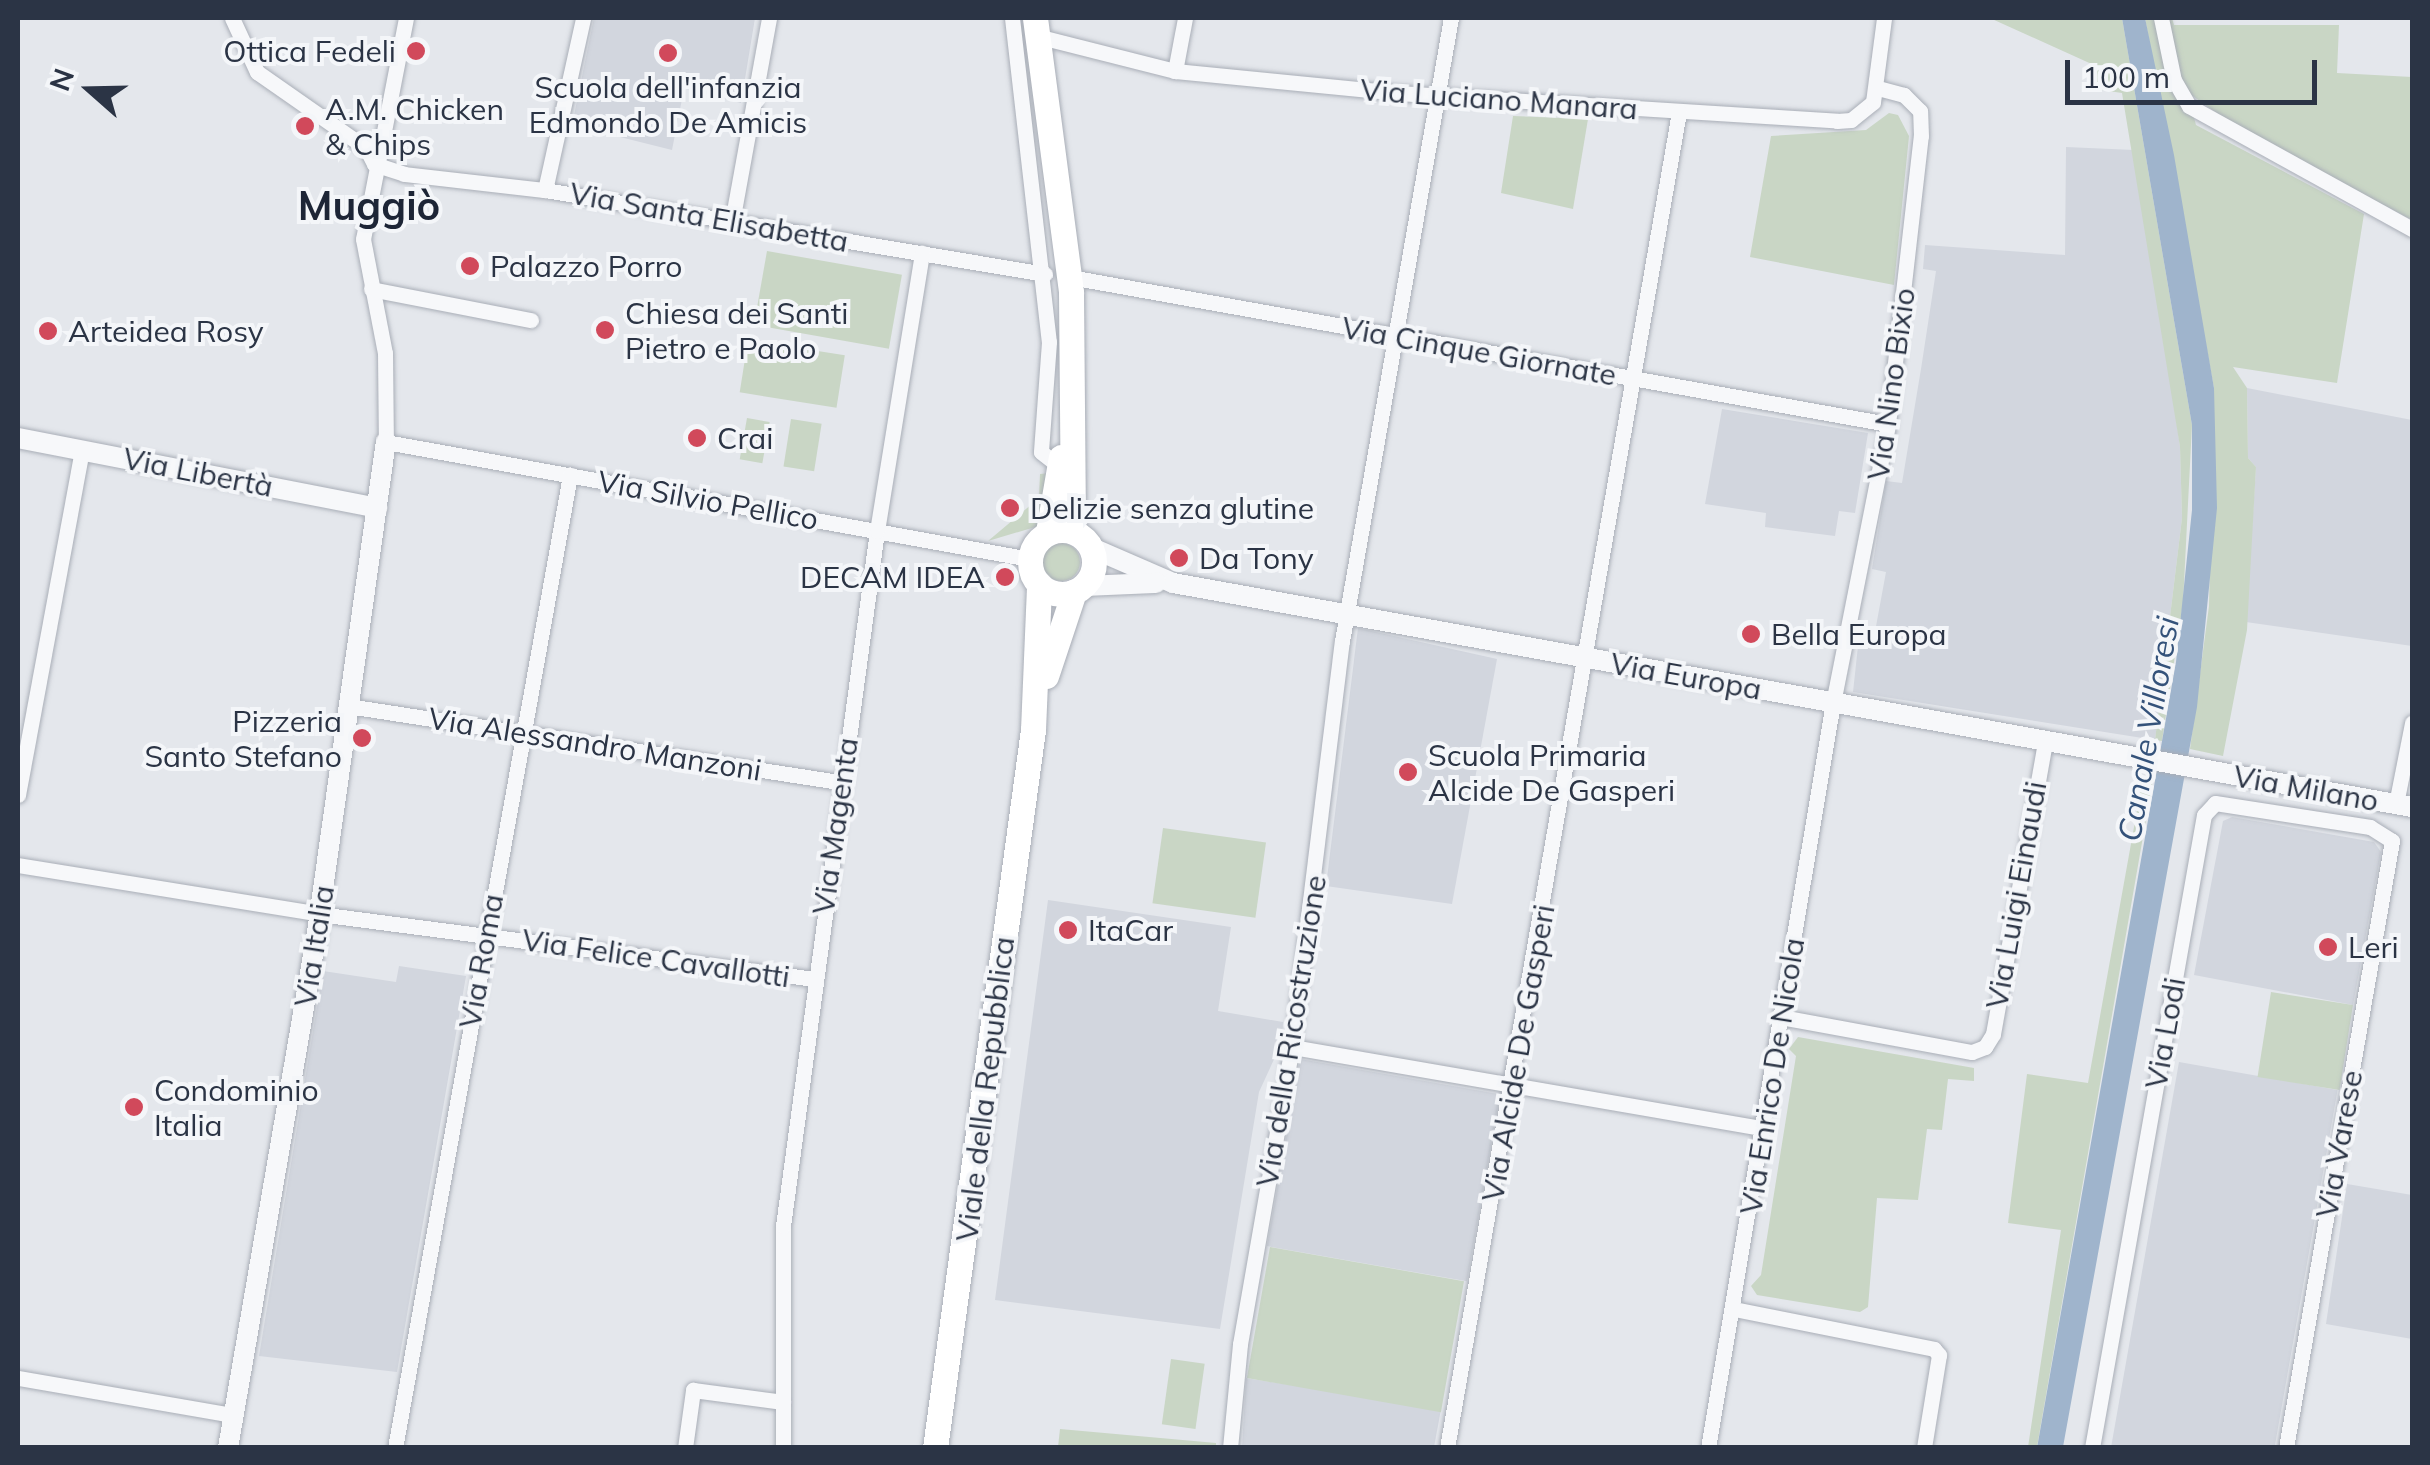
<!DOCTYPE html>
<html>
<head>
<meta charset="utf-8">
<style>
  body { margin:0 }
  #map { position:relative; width:2430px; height:1465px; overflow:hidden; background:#e4e7ec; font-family:Mulish,sans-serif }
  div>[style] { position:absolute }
  .built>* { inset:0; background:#d2d6de; transform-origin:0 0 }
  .green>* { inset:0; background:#c9d6c5; transform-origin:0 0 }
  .round { border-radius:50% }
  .water>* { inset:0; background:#9fb4cc }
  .roads { filter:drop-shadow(0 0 2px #a9aeb7) drop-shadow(0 0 2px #a9aeb7) }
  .minor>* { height:15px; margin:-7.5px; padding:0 7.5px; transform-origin:7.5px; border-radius:7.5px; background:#f7f8fa }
  .tertiary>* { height:20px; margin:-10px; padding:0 10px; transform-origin:10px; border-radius:10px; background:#f7f8fa }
  .primary>* { height:25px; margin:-12.5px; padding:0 12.5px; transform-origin:12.5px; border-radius:12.5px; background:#fff }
  .primary>.ring { margin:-12.5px; padding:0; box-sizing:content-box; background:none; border:25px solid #fff; border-radius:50% }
  .dots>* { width:28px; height:28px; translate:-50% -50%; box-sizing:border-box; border:5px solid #f4f6f9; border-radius:50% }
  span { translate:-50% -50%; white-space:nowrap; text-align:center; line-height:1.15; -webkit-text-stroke:8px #f4f6f9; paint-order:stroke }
  .poi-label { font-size:30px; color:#2b3445 }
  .right { translate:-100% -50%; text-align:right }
  .left { translate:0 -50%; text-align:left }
  .street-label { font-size:30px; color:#2b3445 }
  .water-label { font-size:32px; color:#34527a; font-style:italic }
  .district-label { font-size:40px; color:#1d2536; font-weight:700 }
  .frame { position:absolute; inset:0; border:20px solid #2b3445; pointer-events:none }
  .north { position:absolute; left:40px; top:40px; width:100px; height:100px; -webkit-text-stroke:8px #f4f6f9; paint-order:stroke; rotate:290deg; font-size:28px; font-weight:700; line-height:40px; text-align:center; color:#2b3445 }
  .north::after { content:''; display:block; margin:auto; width:35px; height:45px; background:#2b3445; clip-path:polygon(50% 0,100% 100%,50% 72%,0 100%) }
  .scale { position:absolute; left:2065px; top:60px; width:252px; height:45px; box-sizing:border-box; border:5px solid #2b3445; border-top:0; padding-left:12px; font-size:30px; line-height:35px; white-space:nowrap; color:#2b3445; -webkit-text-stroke:8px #f4f6f9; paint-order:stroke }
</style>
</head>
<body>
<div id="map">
  <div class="built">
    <div style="clip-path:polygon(594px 18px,755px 18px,741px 103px,684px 89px,672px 150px,572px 125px)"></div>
    <div style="clip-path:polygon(2066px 147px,2134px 150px,2163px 321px,2180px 447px,2182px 518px,2155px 740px,1853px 692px,1858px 646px,1872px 648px,1886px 572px,1872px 569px,1886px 481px,1902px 483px,1921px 369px,1936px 271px,1923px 269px,1925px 245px,2065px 255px)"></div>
    <div style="clip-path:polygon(2247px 388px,2412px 420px,2412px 646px,2246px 622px,2256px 467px,2248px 458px)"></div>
    <div style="clip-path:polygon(1722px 409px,1868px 433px,1855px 513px,1839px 511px,1835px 536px,1765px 527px,1766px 513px,1705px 504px)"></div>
    <div style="clip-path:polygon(1358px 628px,1497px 659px,1452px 904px,1326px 886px)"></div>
    <div style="clip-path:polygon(2232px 817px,2374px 842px,2381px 852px,2353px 1005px,2194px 975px,2223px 821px)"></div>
    <div style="clip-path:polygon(1048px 900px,1231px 927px,1218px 1011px,1283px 1022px,1282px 1042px,1259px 1092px,1220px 1329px,995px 1300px)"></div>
    <div style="clip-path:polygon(399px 966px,466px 976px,397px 1372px,259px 1356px,323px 971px,396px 982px)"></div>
    <div style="left:1300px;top:1059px;width:203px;height:190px;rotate:10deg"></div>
    <div style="left:2179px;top:1062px;width:161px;height:391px;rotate:10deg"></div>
    <div style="clip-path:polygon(2347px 1184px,2412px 1195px,2412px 1339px,2326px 1324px)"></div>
    <div style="clip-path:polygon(1246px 1378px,1441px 1409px,1434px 1447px,1242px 1448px)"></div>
  </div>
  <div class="green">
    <div style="clip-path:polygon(2122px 18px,2192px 425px,2183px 603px,2162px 741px,2155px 740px,2182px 518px,2180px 447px,2122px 93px,2095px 89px,2096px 66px,1992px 19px)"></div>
    <div style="clip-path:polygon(2145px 18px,2172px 18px,2174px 25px,2339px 25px,2337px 73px,2412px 77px,2412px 220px,2244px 132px,2187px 92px,2196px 125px,2364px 214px,2337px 383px,2233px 367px,2247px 388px,2248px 458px,2256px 467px,2247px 630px,2223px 756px,2190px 749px,2209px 606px,2214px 388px)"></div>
    <div style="clip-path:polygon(1889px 113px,1898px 115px,1909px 136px,1894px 285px,1750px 257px,1771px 136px,1866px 130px)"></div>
    <div style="clip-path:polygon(1513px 116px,1588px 119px,1573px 209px,1501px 193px)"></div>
    <div style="left:767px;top:251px;width:137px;height:75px;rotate:10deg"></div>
    <div style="left:748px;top:340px;width:98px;height:53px;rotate:9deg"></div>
    <div style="left:747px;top:418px;width:23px;height:42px;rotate:10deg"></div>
    <div style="left:791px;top:419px;width:31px;height:48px;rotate:9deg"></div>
    <div style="clip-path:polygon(1051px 473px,1042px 525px,988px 541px,1039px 498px,1040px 474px)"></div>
    <div class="round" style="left:1042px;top:543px;width:38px;height:38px"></div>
    <div style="clip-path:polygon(2143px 777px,2153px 779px,2037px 1447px,2028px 1447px,2061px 1230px,2008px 1223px,2027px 1074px,2088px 1083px)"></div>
    <div style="left:1163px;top:828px;width:104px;height:76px;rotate:8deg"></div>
    <div style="left:2271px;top:992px;width:83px;height:86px;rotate:9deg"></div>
    <div style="clip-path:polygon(1798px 1037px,1974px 1068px,1974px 1081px,1948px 1079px,1942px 1130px,1927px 1129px,1918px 1200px,1877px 1198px,1868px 1307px,1860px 1312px,1757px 1295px,1751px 1286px,1761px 1275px,1796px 1056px,1789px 1049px)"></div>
    <div style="left:1270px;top:1247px;width:197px;height:133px;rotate:10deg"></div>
    <div style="left:1171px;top:1359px;width:34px;height:66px;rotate:8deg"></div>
    <div style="clip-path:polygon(1060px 1429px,1216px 1443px,1216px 1447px,1058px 1447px)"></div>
  </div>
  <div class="water">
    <div style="clip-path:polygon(2122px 18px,2145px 18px,2174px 155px,2214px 388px,2217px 508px,2197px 707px,2063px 1447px,2037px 1448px,2176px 662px,2192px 510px,2192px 425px)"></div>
  </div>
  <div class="roads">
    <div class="minor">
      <div style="left:232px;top:18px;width:60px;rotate:65.2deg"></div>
      <div style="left:257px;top:72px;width:133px;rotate:34.9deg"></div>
      <div style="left:366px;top:148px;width:18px;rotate:63deg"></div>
      <div style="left:406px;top:18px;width:225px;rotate:101deg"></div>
      <div style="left:363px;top:239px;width:116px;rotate:79.1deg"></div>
      <div style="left:385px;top:353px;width:89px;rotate:89.4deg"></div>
      <div style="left:386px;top:442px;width:655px;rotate:10.3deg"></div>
      <div style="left:1012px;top:18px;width:326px;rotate:83.5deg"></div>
      <div style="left:1049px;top:342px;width:110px;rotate:94.2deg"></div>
      <div style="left:1041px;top:452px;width:24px;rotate:38deg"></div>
      <div style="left:2161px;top:18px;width:63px;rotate:78.2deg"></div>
      <div style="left:2174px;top:80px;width:30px;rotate:60deg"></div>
      <div style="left:2189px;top:106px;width:255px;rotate:28.9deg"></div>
      <div style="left:1037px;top:36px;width:142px;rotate:14.2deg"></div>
      <div style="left:1175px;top:71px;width:224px;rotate:5.6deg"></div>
      <div style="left:1398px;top:93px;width:440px;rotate:3.6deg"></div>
      <div style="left:1837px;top:121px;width:14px;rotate:-4deg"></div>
      <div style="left:1851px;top:120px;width:28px;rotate:-39deg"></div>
      <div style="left:1873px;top:102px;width:85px;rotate:-82.5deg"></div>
      <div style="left:1175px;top:71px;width:54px;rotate:-79.3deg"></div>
      <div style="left:374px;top:164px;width:32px;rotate:18deg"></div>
      <div style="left:404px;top:174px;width:142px;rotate:6.5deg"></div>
      <div style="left:545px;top:190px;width:507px;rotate:9.54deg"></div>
      <div style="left:545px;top:190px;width:176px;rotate:-77.5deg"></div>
      <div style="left:732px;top:222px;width:207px;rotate:-79.7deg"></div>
      <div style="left:1070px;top:277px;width:831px;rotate:10.19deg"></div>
      <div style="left:371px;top:289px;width:163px;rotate:11deg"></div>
      <div style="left:348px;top:706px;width:499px;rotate:8.8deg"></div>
      <div style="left:18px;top:795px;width:351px;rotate:-79.5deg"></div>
      <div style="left:2396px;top:804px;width:83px;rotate:-78.8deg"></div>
      <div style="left:18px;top:865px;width:305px;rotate:9.2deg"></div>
      <div style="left:319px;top:914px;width:500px;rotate:7.47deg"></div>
      <div style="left:1781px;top:1017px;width:194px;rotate:10.4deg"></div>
      <div style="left:1972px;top:1052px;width:14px;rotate:-21deg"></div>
      <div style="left:1985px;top:1047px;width:15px;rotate:-58deg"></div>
      <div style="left:1993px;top:1034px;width:298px;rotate:-79.9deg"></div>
      <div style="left:1292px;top:1047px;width:478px;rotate:9.8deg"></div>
      <div style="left:1734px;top:1309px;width:204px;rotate:11.3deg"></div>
      <div style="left:1934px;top:1349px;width:8px;rotate:50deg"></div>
      <div style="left:1939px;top:1355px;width:94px;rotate:99.2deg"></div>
      <div style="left:18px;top:1378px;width:218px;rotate:9.8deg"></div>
      <div style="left:395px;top:1448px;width:989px;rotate:-79.8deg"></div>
      <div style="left:685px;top:1448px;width:59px;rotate:-82.1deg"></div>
      <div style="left:693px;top:1390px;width:91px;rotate:7.6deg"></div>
      <div style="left:783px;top:1448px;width:222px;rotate:-90deg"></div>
      <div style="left:783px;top:1226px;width:701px;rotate:-82.3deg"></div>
      <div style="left:877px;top:531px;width:282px;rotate:-80.8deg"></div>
      <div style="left:1230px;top:1448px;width:104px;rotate:-84.5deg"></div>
      <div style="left:1240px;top:1344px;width:302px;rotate:-80.1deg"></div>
      <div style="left:1292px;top:1047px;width:409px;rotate:-83deg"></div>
      <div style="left:1342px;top:641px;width:632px;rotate:-80.08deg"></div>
      <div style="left:1447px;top:1448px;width:1356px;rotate:-80.15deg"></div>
      <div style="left:1708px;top:1448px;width:755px;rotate:-80.48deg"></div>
      <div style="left:1833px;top:703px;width:284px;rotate:-78.8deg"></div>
      <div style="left:1888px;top:424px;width:290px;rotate:-83.5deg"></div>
      <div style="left:1921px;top:136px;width:25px;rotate:-92deg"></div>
      <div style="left:1920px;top:111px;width:23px;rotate:-135deg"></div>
      <div style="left:1904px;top:95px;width:27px;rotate:-165deg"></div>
      <div style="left:2092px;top:1448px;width:643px;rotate:-79.97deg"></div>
      <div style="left:2204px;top:815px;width:16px;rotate:-47deg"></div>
      <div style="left:2215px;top:803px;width:157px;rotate:8.8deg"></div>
      <div style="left:2370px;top:827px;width:26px;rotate:32deg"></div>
      <div style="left:2392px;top:841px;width:616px;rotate:99.91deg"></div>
    </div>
    <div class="tertiary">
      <div style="left:18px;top:438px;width:366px;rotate:11deg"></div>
      <div style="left:1092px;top:548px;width:88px;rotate:23.4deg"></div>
      <div style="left:1173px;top:583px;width:1259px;rotate:10.25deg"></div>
      <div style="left:1083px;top:586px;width:73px;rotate:-2.4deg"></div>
      <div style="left:228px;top:1448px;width:524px;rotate:-80.21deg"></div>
      <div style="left:317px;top:932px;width:495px;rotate:-82deg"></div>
    </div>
    <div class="primary">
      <div style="left:1035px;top:18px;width:277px;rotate:82.5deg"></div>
      <div style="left:1071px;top:293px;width:238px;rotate:89.5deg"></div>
      <div class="ring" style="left:1030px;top:530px;width:39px;height:39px"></div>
      <div style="left:1048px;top:532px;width:76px;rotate:-80.2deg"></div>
      <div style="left:1046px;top:676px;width:89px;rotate:-71.6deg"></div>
      <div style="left:935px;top:1448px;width:725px;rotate:-82.23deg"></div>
      <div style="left:1033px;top:730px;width:146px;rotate:-87.6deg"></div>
    </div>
  </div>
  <div class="dots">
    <div style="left:416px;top:51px;background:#d1495b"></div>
    <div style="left:668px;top:53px;background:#d1495b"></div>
    <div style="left:305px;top:126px;background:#d1495b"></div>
    <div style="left:470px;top:266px;background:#d1495b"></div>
    <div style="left:605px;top:330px;background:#d1495b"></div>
    <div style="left:48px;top:331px;background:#d1495b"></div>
    <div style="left:697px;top:438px;background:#d1495b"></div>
    <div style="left:1010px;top:508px;background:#d1495b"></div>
    <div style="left:1179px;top:558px;background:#d1495b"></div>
    <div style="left:1005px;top:577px;background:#d1495b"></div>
    <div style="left:1751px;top:634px;background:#d1495b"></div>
    <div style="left:362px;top:738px;background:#d1495b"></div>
    <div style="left:1408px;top:772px;background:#d1495b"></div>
    <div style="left:1068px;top:930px;background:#d1495b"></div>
    <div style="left:2328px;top:947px;background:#d1495b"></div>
    <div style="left:134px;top:1107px;background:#d1495b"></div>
  </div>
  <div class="poi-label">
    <span class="right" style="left:396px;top:51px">Ottica Fedeli</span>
    <span style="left:668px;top:104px">Scuola dell'infanzia<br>Edmondo De Amicis</span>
    <span class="left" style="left:325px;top:126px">A.M. Chicken<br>&amp; Chips</span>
    <span class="left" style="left:490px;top:266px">Palazzo Porro</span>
    <span class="left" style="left:625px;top:330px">Chiesa dei Santi<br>Pietro e Paolo</span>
    <span class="left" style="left:68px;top:331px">Arteidea Rosy</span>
    <span class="left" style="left:717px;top:438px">Crai</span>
    <span class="left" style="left:1030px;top:508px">Delizie senza glutine</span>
    <span class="left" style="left:1199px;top:558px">Da Tony</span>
    <span class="right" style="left:985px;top:577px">DECAM IDEA</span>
    <span class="left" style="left:1771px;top:634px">Bella Europa</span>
    <span class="right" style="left:342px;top:738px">Pizzeria<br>Santo Stefano</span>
    <span class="left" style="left:1428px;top:772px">Scuola Primaria<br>Alcide De Gasperi</span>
    <span class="left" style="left:1088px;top:930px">ItaCar</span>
    <span class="left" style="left:2348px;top:947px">Leri</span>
    <span class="left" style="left:154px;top:1107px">Condominio<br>Italia</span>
  </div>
  <div class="street-label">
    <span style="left:1499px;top:99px;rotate:4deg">Via Luciano Manara</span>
    <span style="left:709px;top:217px;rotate:10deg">Via Santa Elisabetta</span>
    <span style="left:1479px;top:351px;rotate:10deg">Via Cinque Giornate</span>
    <span style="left:1891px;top:384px;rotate:-82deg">Via Nino Bixio</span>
    <span style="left:198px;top:472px;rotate:11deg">Via Libertà</span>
    <span style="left:708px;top:500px;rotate:10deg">Via Silvio Pellico</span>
    <span style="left:1686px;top:676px;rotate:10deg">Via Europa</span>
    <span style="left:595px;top:744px;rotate:9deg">Via Alessandro Manzoni</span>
    <span style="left:2306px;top:788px;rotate:10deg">Via Milano</span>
    <span style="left:835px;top:826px;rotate:-82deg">Via Magenta</span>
    <span style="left:2016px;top:895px;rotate:-80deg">Via Luigi Einaudi</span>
    <span style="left:314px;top:946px;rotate:-81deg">Via Italia</span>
    <span style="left:656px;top:958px;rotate:8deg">Via Felice Cavallotti</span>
    <span style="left:481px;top:961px;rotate:-80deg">Via Roma</span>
    <span style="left:1291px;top:1031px;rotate:-81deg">Via della Ricostruzione</span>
    <span style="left:2165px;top:1033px;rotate:-80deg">Via Lodi</span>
    <span style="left:1518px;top:1053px;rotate:-80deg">Via Alcide De Gasperi</span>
    <span style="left:1772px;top:1076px;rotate:-81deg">Via Enrico De Nicola</span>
    <span style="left:985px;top:1089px;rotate:-83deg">Viale della Repubblica</span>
    <span style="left:2339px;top:1144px;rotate:-80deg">Via Varese</span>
  </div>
  <div class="water-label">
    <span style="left:2148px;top:729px;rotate:-80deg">Canale Villoresi</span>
  </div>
  <div class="district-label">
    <span style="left:369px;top:205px">Muggiò</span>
  </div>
  <div class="frame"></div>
  <div class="north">N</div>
  <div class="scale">100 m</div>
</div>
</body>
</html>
